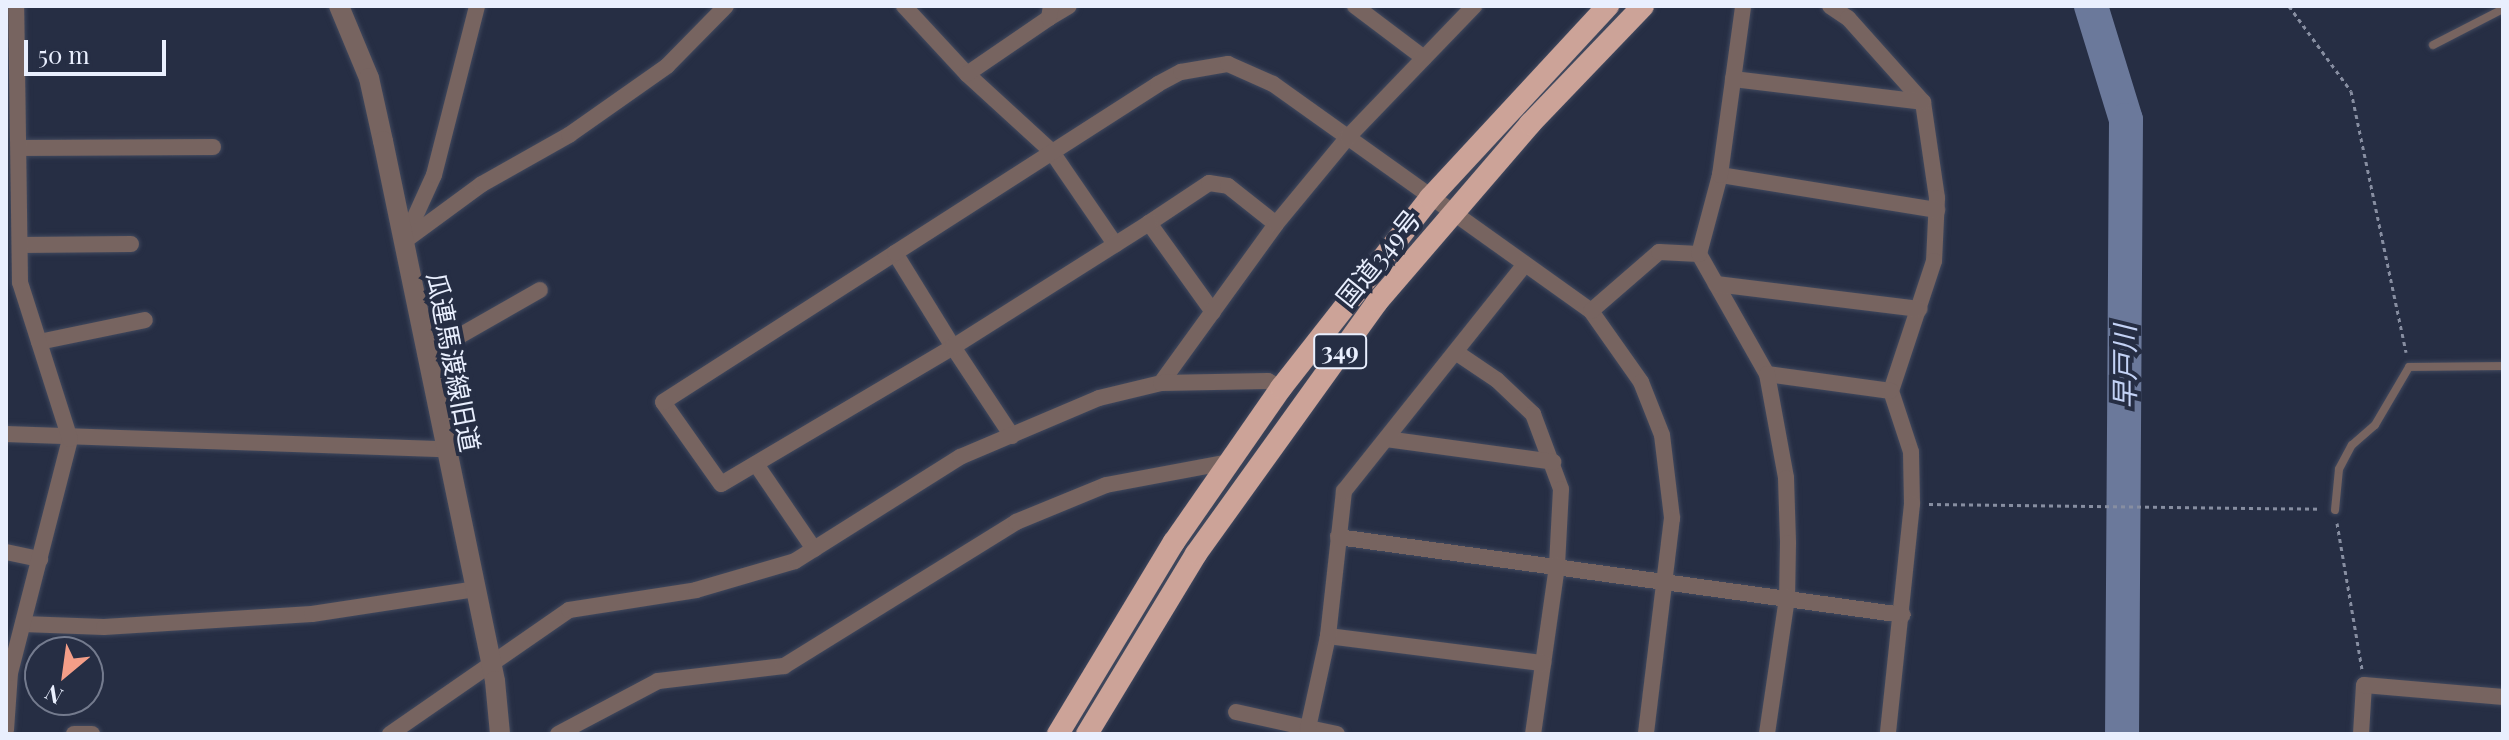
<!DOCTYPE html>
<html>
<head>
<meta charset="utf-8">
<style>
  body { margin:0 }
  #map { position:relative; width:2509px; height:740px; overflow:hidden; background:#262e44; font-family:"Playfair Display","Noto Sans JP",serif }
  div>[style] { position:absolute }
  .river>* { height:34px; margin:-17px; padding:0 17px; transform-origin:17px; border-radius:17px; background:#6b799b }
  .path>* { height:3px; margin-top:-1.5px; transform-origin:0; background:repeating-linear-gradient(90deg,#878ea1 0 4px,transparent 0 8px) }
  .roads { filter:drop-shadow(0 0 2px #41495e) drop-shadow(0 0 2px #41495e) }
  .service>* { height:8px; margin:-4px; padding:0 4px; transform-origin:4px; border-radius:4px; background:#776460 }
  .minor>* { height:16px; margin:-8px; padding:0 8px; transform-origin:8px; border-radius:8px; background:#776460 }
  .tertiary>* { height:20px; margin:-10px; padding:0 10px; transform-origin:10px; border-radius:10px; background:#776460 }
  .trunk>* { height:22px; margin:-11px; padding:0 11px; transform-origin:11px; border-radius:11px; background:#cca398 }
  span { translate:-50% -50%; white-space:nowrap; text-align:center; line-height:1.15; -webkit-text-stroke:8px #262e44; paint-order:stroke }
  .shield-label span { padding:2px 6px; background:#262e44; border:2px solid; border-radius:6px; -webkit-text-stroke-width:0 }
  .shield-label { font-size:24px; color:#e9effe; font-weight:700 }
  .street-label { font-size:26px; color:#e9effe }
  .water-label { font-size:28px; color:#c3d2f5; font-style:italic }
  .frame { position:absolute; inset:0; border:8px solid #e9effe; pointer-events:none }
  .north { position:absolute; left:24px; top:636px; width:80px; height:80px; box-sizing:border-box; background:#262e44; border:2px solid #747b8e; border-radius:50%; rotate:209deg; font-size:22px; font-weight:700; line-height:32px; text-align:center; color:#e9effe }
  .north::after { content:''; display:block; margin:auto; width:28px; height:36px; background:#f49e88; clip-path:polygon(50% 0,100% 100%,50% 72%,0 100%) }
  .scale { position:absolute; left:24px; top:40px; width:142px; height:36px; box-sizing:border-box; border:4px solid #e9effe; border-top:0; padding-left:10px; font-size:24px; line-height:28px; white-space:nowrap; color:#e9effe; -webkit-text-stroke:6px #262e44; paint-order:stroke }
</style>
</head>
<body>
<div id="map">
  <div class="river">
    <div style="left:2091px;top:6px;width:119px;rotate:72.9deg"></div>
    <div style="left:2126px;top:120px;width:614px;rotate:90.37deg"></div>
  </div>
  <div class="path">
    <div style="left:2289px;top:6px;width:105px;rotate:53.9deg"></div>
    <div style="left:2351px;top:91px;width:267px;rotate:78.1deg"></div>
    <div style="left:1929px;top:504px;width:392px;rotate:0.7deg"></div>
    <div style="left:2337px;top:523px;width:148px;rotate:80.3deg"></div>
  </div>
  <div class="roads">
    <div class="service">
      <div style="left:2433px;top:45px;width:79px;rotate:-27.2deg"></div>
      <div style="left:2335px;top:510px;width:41px;rotate:-84.4deg"></div>
      <div style="left:2339px;top:469px;width:27px;rotate:-62deg"></div>
      <div style="left:2352px;top:445px;width:30px;rotate:-41deg"></div>
      <div style="left:2375px;top:425px;width:67px;rotate:-59.6deg"></div>
      <div style="left:2409px;top:367px;width:94px;rotate:-0.6deg"></div>
    </div>
    <div class="minor">
      <div style="left:904px;top:6px;width:93px;rotate:47.2deg"></div>
      <div style="left:967px;top:74px;width:115px;rotate:42.5deg"></div>
      <div style="left:1052px;top:152px;width:112px;rotate:55.6deg"></div>
      <div style="left:1355px;top:6px;width:86px;rotate:37deg"></div>
      <div style="left:1830px;top:6px;width:22px;rotate:34deg"></div>
      <div style="left:1848px;top:18px;width:113px;rotate:48.2deg"></div>
      <div style="left:1923px;top:102px;width:97px;rotate:81.7deg"></div>
      <div style="left:1937px;top:198px;width:63px;rotate:92.7deg"></div>
      <div style="left:1934px;top:261px;width:137px;rotate:108.3deg"></div>
      <div style="left:1891px;top:391px;width:64px;rotate:71.8deg"></div>
      <div style="left:1911px;top:452px;width:52px;rotate:88.9deg"></div>
      <div style="left:1912px;top:504px;width:231px;rotate:96deg"></div>
      <div style="left:1049px;top:18px;width:23px;rotate:-31deg"></div>
      <div style="left:967px;top:74px;width:99px;rotate:-34.3deg"></div>
      <div style="left:1049px;top:18px;width:12px;rotate:-81deg"></div>
      <div style="left:1733px;top:79px;width:191px;rotate:6.9deg"></div>
      <div style="left:21px;top:148px;width:192px;rotate:-0.3deg"></div>
      <div style="left:1720px;top:175px;width:220px;rotate:9.2deg"></div>
      <div style="left:404px;top:241px;width:72px;rotate:-65.6deg"></div>
      <div style="left:434px;top:175px;width:174px;rotate:-75.7deg"></div>
      <div style="left:403px;top:242px;width:98px;rotate:-36.3deg"></div>
      <div style="left:482px;top:184px;width:100px;rotate:-29.4deg"></div>
      <div style="left:569px;top:135px;width:120px;rotate:-35.1deg"></div>
      <div style="left:667px;top:66px;width:84px;rotate:-45.5deg"></div>
      <div style="left:20px;top:245px;width:111px;rotate:-0.5deg"></div>
      <div style="left:895px;top:253px;width:110px;rotate:58.3deg"></div>
      <div style="left:953px;top:347px;width:269px;rotate:149.4deg"></div>
      <div style="left:721px;top:484px;width:100px;rotate:-125.3deg"></div>
      <div style="left:663px;top:402px;width:276px;rotate:-32.7deg"></div>
      <div style="left:895px;top:253px;width:313px;rotate:-32.7deg"></div>
      <div style="left:1158px;top:84px;width:26px;rotate:-28deg"></div>
      <div style="left:1181px;top:72px;width:48px;rotate:-9.7deg"></div>
      <div style="left:1228px;top:64px;width:49px;rotate:24deg"></div>
      <div style="left:1273px;top:84px;width:391px;rotate:35.5deg"></div>
      <div style="left:1591px;top:311px;width:87px;rotate:54.8deg"></div>
      <div style="left:1641px;top:382px;width:57px;rotate:68.4deg"></div>
      <div style="left:1662px;top:435px;width:84px;rotate:83.1deg"></div>
      <div style="left:1672px;top:518px;width:218px;rotate:96.9deg"></div>
      <div style="left:1699px;top:254px;width:138px;rotate:60.5deg"></div>
      <div style="left:1767px;top:374px;width:125px;rotate:7.8deg"></div>
      <div style="left:1716px;top:284px;width:205px;rotate:7deg"></div>
      <div style="left:1591px;top:311px;width:90px;rotate:-40.9deg"></div>
      <div style="left:1659px;top:252px;width:40px;rotate:2.9deg"></div>
      <div style="left:1699px;top:254px;width:82px;rotate:-75.1deg"></div>
      <div style="left:1720px;top:175px;width:171px;rotate:-82.2deg"></div>
      <div style="left:1213px;top:312px;width:110px;rotate:-125.7deg"></div>
      <div style="left:1149px;top:223px;width:72px;rotate:-33.7deg"></div>
      <div style="left:1209px;top:183px;width:19px;rotate:9deg"></div>
      <div style="left:1228px;top:186px;width:61px;rotate:38.4deg"></div>
      <div style="left:39px;top:342px;width:108px;rotate:-11.7deg"></div>
      <div style="left:1457px;top:353px;width:48px;rotate:34deg"></div>
      <div style="left:1497px;top:380px;width:50px;rotate:43.4deg"></div>
      <div style="left:1533px;top:414px;width:80px;rotate:69.5deg"></div>
      <div style="left:1561px;top:489px;width:77px;rotate:93deg"></div>
      <div style="left:1557px;top:566px;width:170px;rotate:98.1deg"></div>
      <div style="left:426px;top:355px;width:131px;rotate:-29.7deg"></div>
      <div style="left:1767px;top:374px;width:106px;rotate:79.6deg"></div>
      <div style="left:1786px;top:478px;width:65px;rotate:88.2deg"></div>
      <div style="left:1788px;top:543px;width:55px;rotate:91deg"></div>
      <div style="left:1787px;top:598px;width:137px;rotate:98.4deg"></div>
      <div style="left:1161px;top:383px;width:196px;rotate:-54.1deg"></div>
      <div style="left:1276px;top:224px;width:113px;rotate:-50.4deg"></div>
      <div style="left:1348px;top:137px;width:182px;rotate:-46.1deg"></div>
      <div style="left:6px;top:434px;width:438px;rotate:2deg"></div>
      <div style="left:1012px;top:436px;width:107px;rotate:-123.5deg"></div>
      <div style="left:953px;top:347px;width:232px;rotate:-32.3deg"></div>
      <div style="left:1386px;top:439px;width:169px;rotate:7.8deg"></div>
      <div style="left:756px;top:464px;width:103px;rotate:55.7deg"></div>
      <div style="left:1338px;top:537px;width:570px;rotate:7.86deg"></div>
      <div style="left:6px;top:552px;width:35px;rotate:12deg"></div>
      <div style="left:23px;top:624px;width:81px;rotate:2.1deg"></div>
      <div style="left:104px;top:627px;width:208px;rotate:-3.6deg"></div>
      <div style="left:312px;top:614px;width:165px;rotate:-8.7deg"></div>
      <div style="left:1328px;top:636px;width:217px;rotate:7.2deg"></div>
      <div style="left:1236px;top:712px;width:74px;rotate:12.5deg"></div>
      <div style="left:6px;top:730px;width:57px;rotate:-86deg"></div>
      <div style="left:10px;top:673px;width:242px;rotate:-75.6deg"></div>
      <div style="left:70px;top:439px;width:165px;rotate:-107.7deg"></div>
      <div style="left:20px;top:282px;width:276px;rotate:-90.8deg"></div>
      <div style="left:74px;top:734px;width:18px"></div>
      <div style="left:390px;top:734px;width:218px;rotate:-34.7deg"></div>
      <div style="left:569px;top:610px;width:129px;rotate:-8.9deg"></div>
      <div style="left:696px;top:590px;width:103px;rotate:-16.3deg"></div>
      <div style="left:795px;top:561px;width:195px;rotate:-32.2deg"></div>
      <div style="left:960px;top:457px;width:151px;rotate:-23deg"></div>
      <div style="left:1099px;top:398px;width:64px;rotate:-13.6deg"></div>
      <div style="left:1161px;top:383px;width:107px;rotate:-1.1deg"></div>
      <div style="left:1268px;top:381px;width:15px;rotate:28deg"></div>
      <div style="left:558px;top:734px;width:113px;rotate:-27.9deg"></div>
      <div style="left:658px;top:681px;width:127px;rotate:-6.8deg"></div>
      <div style="left:784px;top:666px;width:273px;rotate:-31.8deg"></div>
      <div style="left:1016px;top:522px;width:97px;rotate:-22.3deg"></div>
      <div style="left:1106px;top:485px;width:125px;rotate:-10.6deg"></div>
      <div style="left:1337px;top:734px;width:30px;rotate:-168deg"></div>
      <div style="left:1308px;top:728px;width:94px;rotate:-77.7deg"></div>
      <div style="left:1328px;top:636px;width:146px;rotate:-83.7deg"></div>
      <div style="left:1344px;top:491px;width:290px;rotate:-51.4deg"></div>
      <div style="left:2361px;top:734px;width:49px;rotate:-86.5deg"></div>
      <div style="left:2364px;top:685px;width:140px;rotate:4.9deg"></div>
    </div>
    <div class="tertiary">
      <div style="left:339px;top:6px;width:78px;rotate:67.4deg"></div>
      <div style="left:369px;top:78px;width:65px;rotate:77.5deg"></div>
      <div style="left:383px;top:141px;width:551px;rotate:78.28deg"></div>
      <div style="left:495px;top:681px;width:53px;rotate:84.6deg"></div>
    </div>
    <div class="trunk">
      <div style="left:1058px;top:734px;width:224px;rotate:-58.9deg"></div>
      <div style="left:1174px;top:542px;width:188px;rotate:-55.2deg"></div>
      <div style="left:1281px;top:388px;width:241px;rotate:-51.9deg"></div>
      <div style="left:1430px;top:198px;width:262px;rotate:-47.2deg"></div>
      <div style="left:1087px;top:734px;width:210px;rotate:-58.8deg"></div>
      <div style="left:1196px;top:554px;width:310px;rotate:-54.3deg"></div>
      <div style="left:1377px;top:302px;width:235px;rotate:-49.3deg"></div>
      <div style="left:1530px;top:124px;width:163px;rotate:-46.2deg"></div>
    </div>
  </div>
  <div class="shield-label">
    <span style="left:1340px;top:351px">349</span>
  </div>
  <div class="street-label">
    <span style="left:1378px;top:258px;rotate:-51deg">国道349号</span>
    <span style="left:454px;top:362px;rotate:79deg">瓜連馬渡線旧道</span>
  </div>
  <div class="water-label">
    <span style="left:2124px;top:367px;rotate:-90deg">早戸川</span>
  </div>
  <div class="frame"></div>
  <div class="north">N</div>
  <div class="scale">50 m</div>
</div>
</body>
</html>
